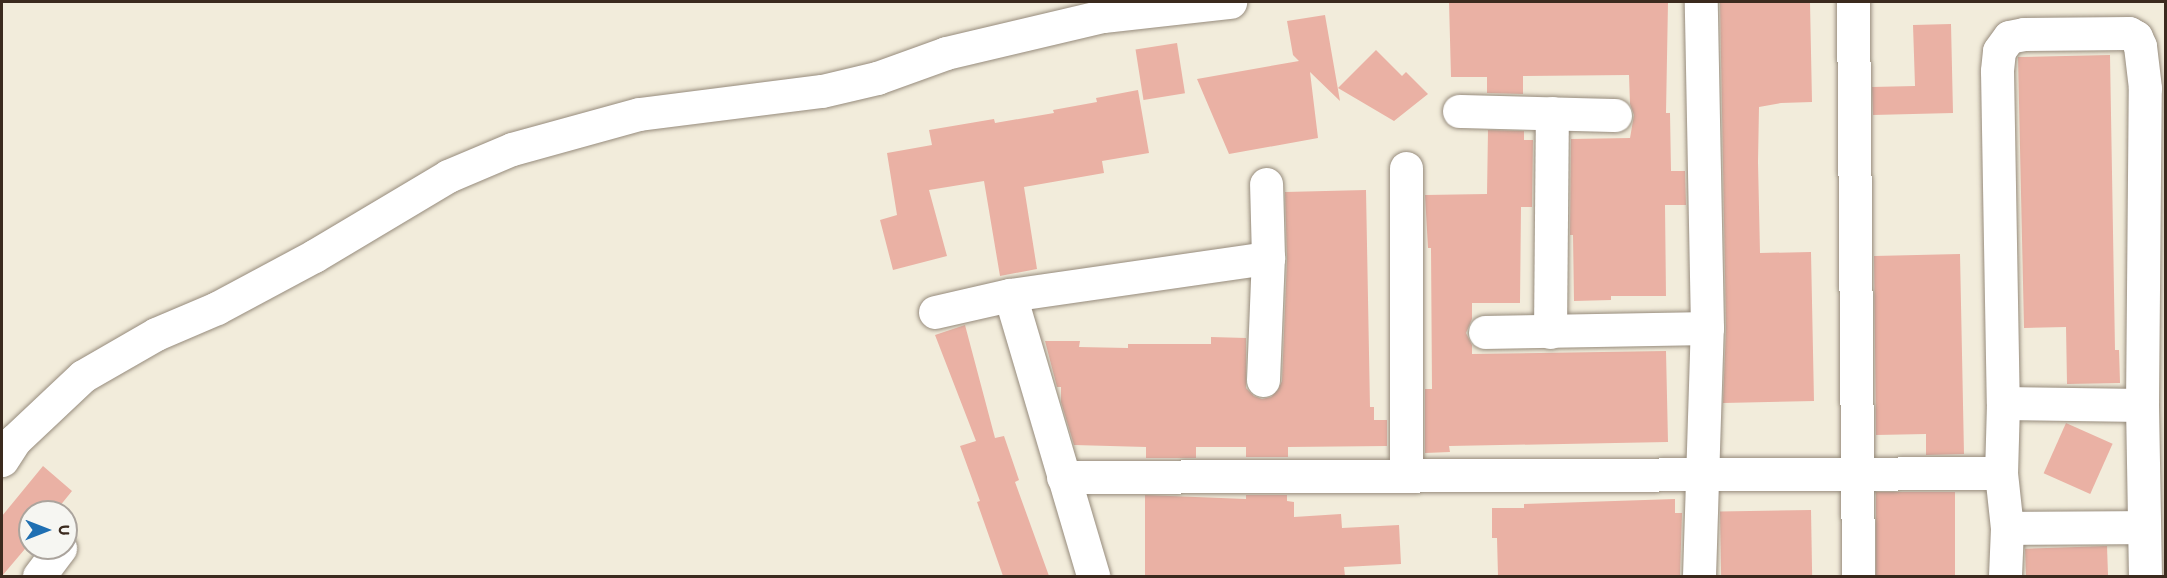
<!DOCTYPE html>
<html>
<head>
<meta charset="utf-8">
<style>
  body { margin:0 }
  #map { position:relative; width:2167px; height:578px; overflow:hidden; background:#f2ecdb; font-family:Itim,sans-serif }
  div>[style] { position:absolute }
  .building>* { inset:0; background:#eab1a4; transform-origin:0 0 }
  .roads { filter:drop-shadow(0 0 2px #968b7c) drop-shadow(0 0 2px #968b7c) }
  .street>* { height:33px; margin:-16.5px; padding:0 16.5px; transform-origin:16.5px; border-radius:16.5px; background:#fff }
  span { translate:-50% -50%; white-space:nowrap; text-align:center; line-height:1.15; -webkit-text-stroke:5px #f6f6f2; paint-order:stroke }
  .frame { position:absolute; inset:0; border:3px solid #3b2a1e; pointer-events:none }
  .north { position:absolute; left:18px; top:500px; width:60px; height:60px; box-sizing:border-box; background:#f6f6f2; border:2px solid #aba49d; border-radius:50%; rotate:90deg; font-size:16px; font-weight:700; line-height:24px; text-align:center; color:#3b2a1e }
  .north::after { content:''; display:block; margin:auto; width:21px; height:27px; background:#1f6fb2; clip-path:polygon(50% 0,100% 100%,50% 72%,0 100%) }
</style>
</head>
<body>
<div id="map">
  <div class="building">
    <div style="clip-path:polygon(1449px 2px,1668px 2px,1666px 113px,1670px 113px,1671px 171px,1685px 171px,1686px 205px,1665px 205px,1666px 296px,1611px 296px,1611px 300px,1574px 301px,1573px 235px,1570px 235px,1571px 139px,1630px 138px,1634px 115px,1630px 104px,1629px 75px,1523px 76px,1523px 94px,1487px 93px,1487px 77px,1451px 77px)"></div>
    <div style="clip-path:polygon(1720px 2px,1810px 2px,1812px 102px,1781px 103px,1759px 107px,1758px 162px,1760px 253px,1811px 252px,1814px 401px,1723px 403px,1726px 328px)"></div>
    <div style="clip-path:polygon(1325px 15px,1340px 101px,1310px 72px,1318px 138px,1229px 154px,1197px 79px,1299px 61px,1293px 55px,1287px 21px)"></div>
    <div style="clip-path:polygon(1951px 24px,1953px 113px,1873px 115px,1872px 87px,1915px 86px,1913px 25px)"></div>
    <div style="left:1177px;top:43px;width:51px;height:42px;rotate:81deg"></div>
    <div style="clip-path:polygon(1376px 50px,1402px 76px,1406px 72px,1428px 94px,1394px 121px,1338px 88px)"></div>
    <div style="clip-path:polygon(2110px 55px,2115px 350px,2119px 350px,2120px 383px,2067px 384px,2066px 327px,2024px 328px,2018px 57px)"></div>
    <div style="clip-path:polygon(1138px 90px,1149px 153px,1102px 161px,1104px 173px,1024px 187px,1037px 269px,1000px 276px,984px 181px,929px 190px,947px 256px,893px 270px,880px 220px,897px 215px,887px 153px,932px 145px,929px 130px,994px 119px,995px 123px,1054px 113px,1053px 110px,1097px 102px,1096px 98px)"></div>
    <div style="clip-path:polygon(1488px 130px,1524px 131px,1524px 140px,1533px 140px,1532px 207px,1521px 207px,1520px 303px,1472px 303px,1472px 319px,1466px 333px,1472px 345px,1472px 354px,1666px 351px,1668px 442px,1449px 446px,1450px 452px,1425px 453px,1425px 389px,1432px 389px,1431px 248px,1428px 248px,1425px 195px,1487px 194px)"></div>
    <div style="clip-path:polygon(1366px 190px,1370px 407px,1374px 407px,1374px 420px,1387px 420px,1387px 446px,1288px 447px,1288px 457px,1246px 457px,1246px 447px,1196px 447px,1196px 458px,1146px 458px,1146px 447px,1074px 445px,1061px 402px,1061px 387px,1057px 387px,1045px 341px,1080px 341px,1079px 347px,1128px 348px,1128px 344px,1211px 344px,1211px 337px,1246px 338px,1246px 388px,1254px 396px,1262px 399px,1271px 397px,1278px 390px,1282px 381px,1287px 259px,1285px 192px)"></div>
    <div style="clip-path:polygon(1960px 254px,1964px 454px,1926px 455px,1926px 434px,1876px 435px,1874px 256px)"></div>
    <div style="clip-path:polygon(965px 325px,995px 438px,1004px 436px,1019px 480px,1015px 482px,1049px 576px,1003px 576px,977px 502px,980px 501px,960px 446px,976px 441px,935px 335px)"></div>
    <div style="left:2066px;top:423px;width:51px;height:55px;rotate:24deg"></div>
    <div style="clip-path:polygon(43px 466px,72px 491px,55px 512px,30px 512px,30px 543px,2px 576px,2px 516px)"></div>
    <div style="left:1876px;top:492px;width:79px;height:84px"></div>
    <div style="clip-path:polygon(1145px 495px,1246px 499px,1246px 495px,1287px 495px,1287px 501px,1294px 502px,1294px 517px,1341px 514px,1342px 528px,1399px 525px,1401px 564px,1344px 567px,1345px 576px,1145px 576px)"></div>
    <div style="clip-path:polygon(1675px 499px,1675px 513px,1682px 513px,1680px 576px,1498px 576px,1497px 538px,1492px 538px,1492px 508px,1524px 508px,1524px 504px)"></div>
    <div style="left:1811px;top:510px;width:66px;height:91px;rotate:89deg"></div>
    <div style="left:2107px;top:546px;width:30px;height:82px;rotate:88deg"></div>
  </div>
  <div class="roads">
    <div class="street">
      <div style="left:1853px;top:2px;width:574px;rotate:89.5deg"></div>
      <div style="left:1459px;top:111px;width:156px;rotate:1.5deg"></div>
      <div style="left:1406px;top:168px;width:308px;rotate:90deg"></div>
      <div style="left:1010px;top:295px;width:293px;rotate:73.5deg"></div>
      <div style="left:935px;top:312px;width:77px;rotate:-12.8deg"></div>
      <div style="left:1010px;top:295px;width:261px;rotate:-8.2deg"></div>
      <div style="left:1485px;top:332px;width:222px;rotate:-1deg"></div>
      <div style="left:1550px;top:332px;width:219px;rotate:-89.5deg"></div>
      <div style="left:1263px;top:380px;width:122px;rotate:-87.7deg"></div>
      <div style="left:1268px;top:258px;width:74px;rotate:-91.5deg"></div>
      <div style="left:2003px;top:403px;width:139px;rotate:0.8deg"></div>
      <div style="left:2142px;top:405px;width:317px;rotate:-89.5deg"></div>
      <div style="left:2145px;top:88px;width:42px;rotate:-96.8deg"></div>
      <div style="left:2140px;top:46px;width:10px;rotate:-114deg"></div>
      <div style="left:2136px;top:37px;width:8px;rotate:-150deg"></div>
      <div style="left:2129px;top:33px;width:105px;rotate:179.5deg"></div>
      <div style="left:2024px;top:34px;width:15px;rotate:169deg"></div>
      <div style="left:2009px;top:37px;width:17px;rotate:126deg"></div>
      <div style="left:1999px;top:51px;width:20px;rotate:96deg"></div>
      <div style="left:1997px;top:71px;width:332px;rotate:89deg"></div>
      <div style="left:2003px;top:403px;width:70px;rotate:91.6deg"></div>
      <div style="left:2001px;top:473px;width:55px;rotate:83.8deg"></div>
      <div style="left:2007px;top:528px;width:48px;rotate:92.4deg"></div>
      <div style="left:2142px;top:405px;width:171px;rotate:89deg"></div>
      <div style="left:2px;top:460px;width:24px;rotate:-57deg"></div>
      <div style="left:15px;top:440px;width:93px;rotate:-43.3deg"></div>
      <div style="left:83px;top:376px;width:84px;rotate:-29.9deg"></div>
      <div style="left:156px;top:334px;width:66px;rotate:-23.1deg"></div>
      <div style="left:217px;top:308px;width:110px;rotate:-28.2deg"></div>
      <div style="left:314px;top:256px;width:156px;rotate:-30.8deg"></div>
      <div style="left:448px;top:176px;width:69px;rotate:-22.9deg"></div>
      <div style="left:512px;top:149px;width:132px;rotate:-15.4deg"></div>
      <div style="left:639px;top:114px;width:184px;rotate:-7.2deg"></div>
      <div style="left:822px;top:91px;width:57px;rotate:-13.3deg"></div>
      <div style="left:877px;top:78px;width:73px;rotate:-19.9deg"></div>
      <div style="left:946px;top:53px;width:161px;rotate:-13.3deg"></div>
      <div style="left:1103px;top:16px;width:128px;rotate:-6.3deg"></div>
      <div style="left:1063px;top:477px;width:938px;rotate:-0.24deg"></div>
      <div style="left:2007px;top:528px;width:136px;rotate:-0.4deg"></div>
      <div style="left:39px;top:576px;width:35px;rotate:-53deg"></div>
      <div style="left:1699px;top:576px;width:248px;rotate:-88.2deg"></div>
      <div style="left:1707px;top:328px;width:326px;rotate:-91.1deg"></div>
    </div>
  </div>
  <div class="frame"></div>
  <div class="north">U</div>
</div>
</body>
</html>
